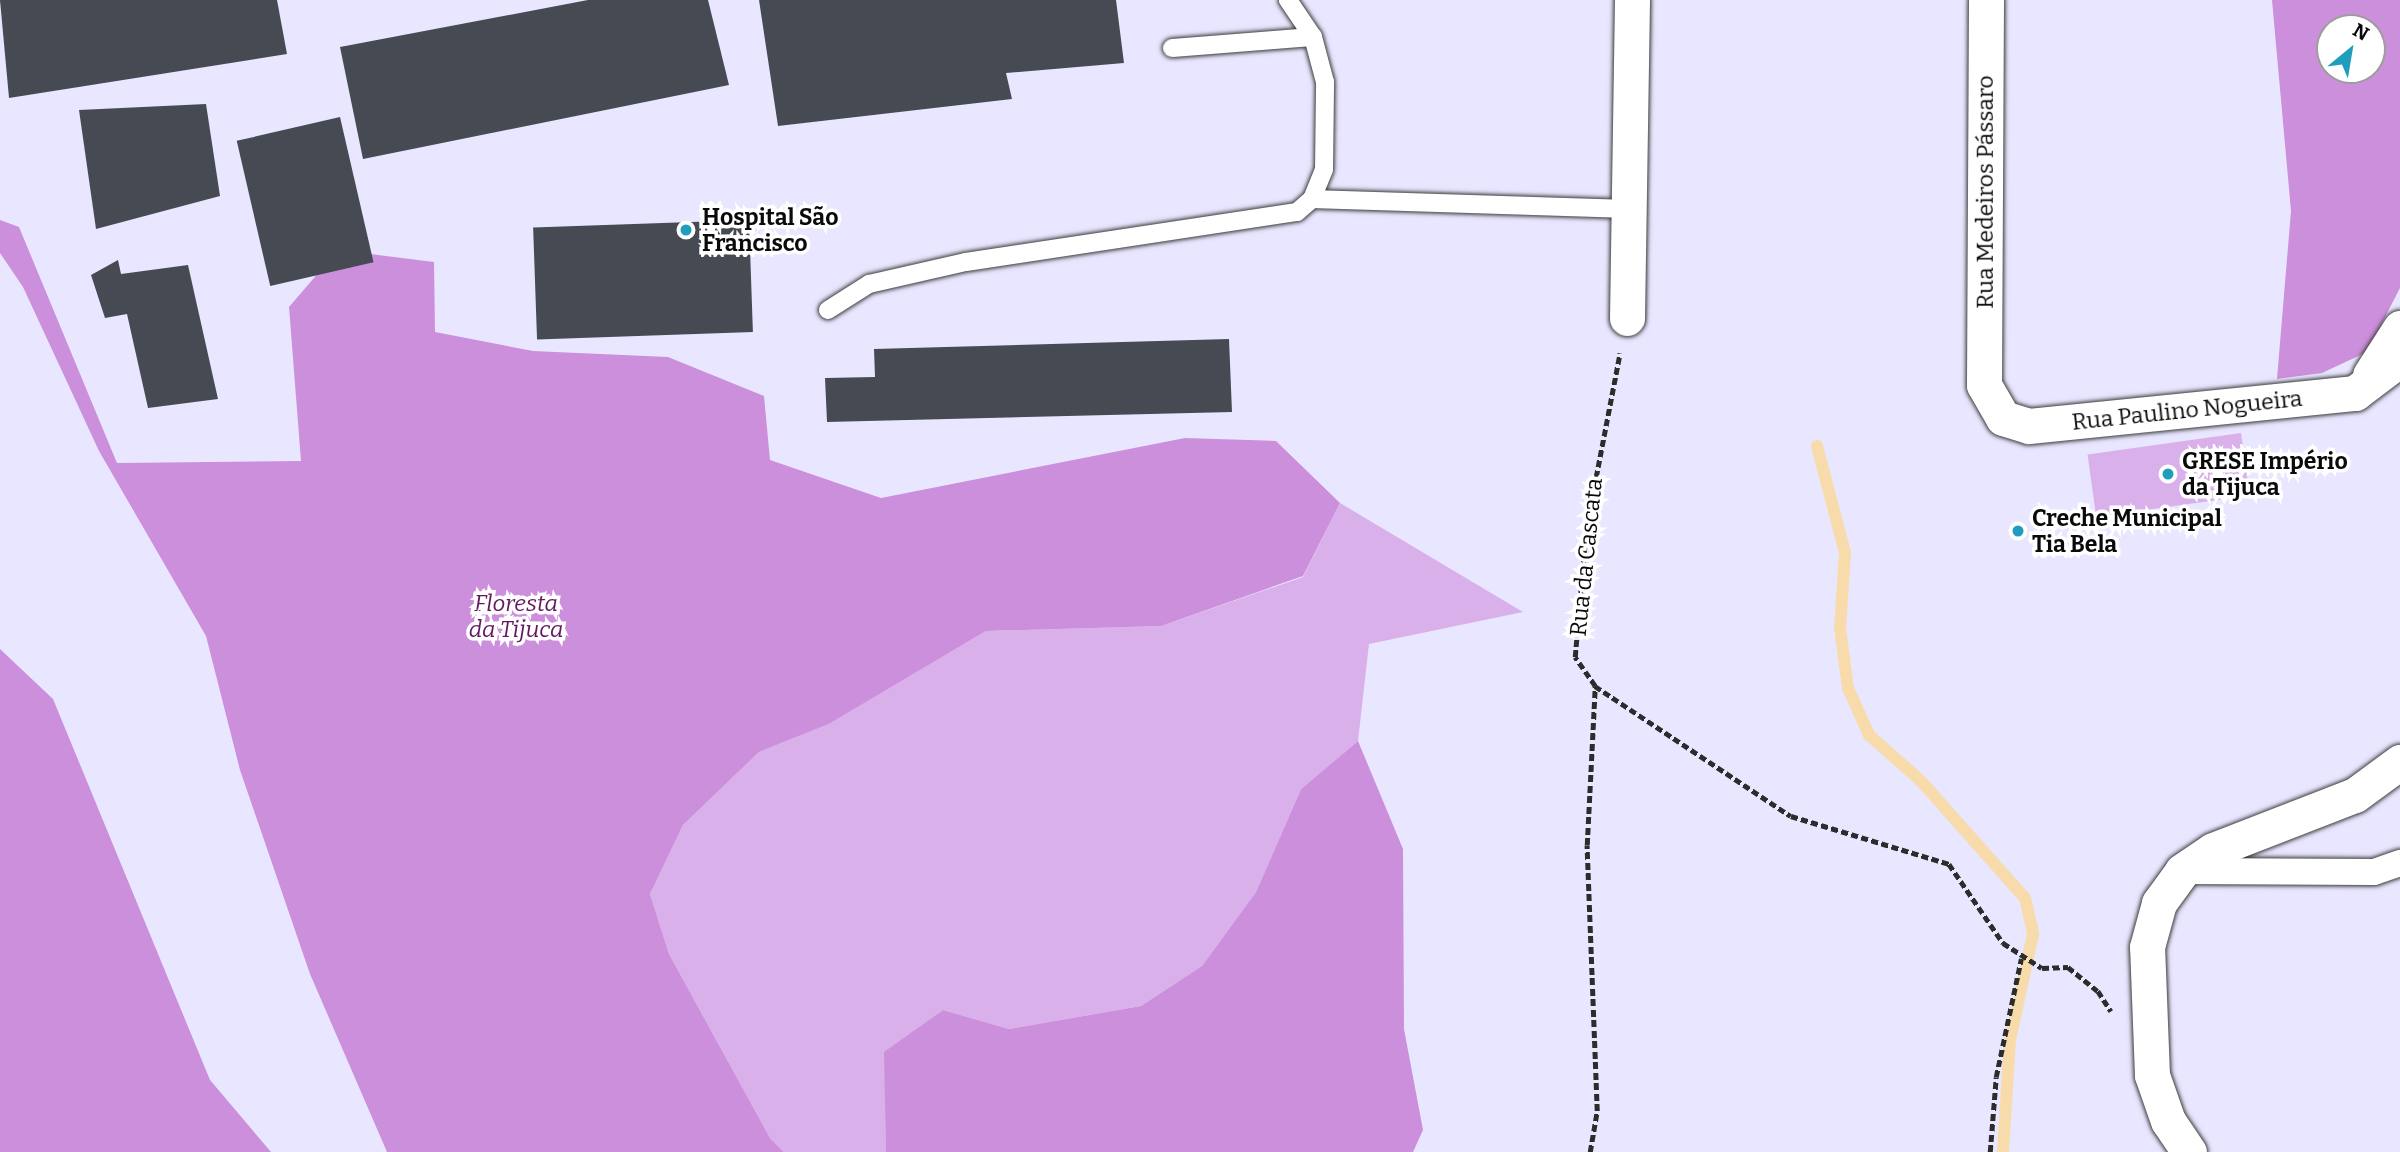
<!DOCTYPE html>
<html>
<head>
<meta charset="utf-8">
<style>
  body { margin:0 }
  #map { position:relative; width:2400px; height:1152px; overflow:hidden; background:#e8e7ff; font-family:Bitter,serif }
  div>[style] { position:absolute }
  .green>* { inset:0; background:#dab0ea; transform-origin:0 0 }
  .forest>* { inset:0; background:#cc8fdb }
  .stream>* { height:12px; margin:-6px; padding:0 6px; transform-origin:6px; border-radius:6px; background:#f8dbaa }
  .building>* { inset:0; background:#464b53; transform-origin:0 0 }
  .path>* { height:4.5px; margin-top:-2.25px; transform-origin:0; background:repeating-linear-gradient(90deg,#2c2c2c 0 7px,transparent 0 10.5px) }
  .roads { filter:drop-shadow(0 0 2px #3d3d3d) drop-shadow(0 0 2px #3d3d3d) }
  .service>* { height:18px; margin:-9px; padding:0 9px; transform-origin:9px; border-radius:9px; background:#fff }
  .pedestrian>* { height:26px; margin:-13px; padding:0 13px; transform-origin:13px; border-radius:13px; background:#fff }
  .minor>* { height:35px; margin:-17.5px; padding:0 17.5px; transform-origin:17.5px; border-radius:17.5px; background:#fff }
  .dots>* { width:19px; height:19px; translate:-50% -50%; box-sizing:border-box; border:4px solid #fff; border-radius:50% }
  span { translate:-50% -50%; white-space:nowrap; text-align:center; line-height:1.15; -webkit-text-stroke:7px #fff; paint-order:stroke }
  .street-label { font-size:23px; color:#0a0a0a }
  .poi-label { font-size:23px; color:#0a0a0a; font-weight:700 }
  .left { translate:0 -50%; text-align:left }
  .park-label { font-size:23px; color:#63195f; font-style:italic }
  .north { position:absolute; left:2316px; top:14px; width:70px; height:70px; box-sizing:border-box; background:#fff; border:2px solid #9d9d9d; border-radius:50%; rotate:30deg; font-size:19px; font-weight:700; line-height:28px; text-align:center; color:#0a0a0a }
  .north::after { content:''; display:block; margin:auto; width:24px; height:32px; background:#1f9dbd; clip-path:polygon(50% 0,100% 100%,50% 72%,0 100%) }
</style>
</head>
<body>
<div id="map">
  <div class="green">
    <div style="left:2241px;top:433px;width:63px;height:155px;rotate:82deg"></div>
    <div style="clip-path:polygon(1340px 503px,1523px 612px,1369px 644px,1358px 741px,1301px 789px,1256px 892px,1202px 966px,1141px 1006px,1009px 1029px,943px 1010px,885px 1052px,886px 1152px,784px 1152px,770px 1138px,669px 954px,650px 894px,683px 825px,759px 752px,829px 724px,986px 631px,1161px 626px,1303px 577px)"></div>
  </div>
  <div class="forest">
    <div style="clip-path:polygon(evenodd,2272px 0,2400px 0,2400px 288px,2367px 352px,2322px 373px,2277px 379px,2291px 211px,2272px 0,2330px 28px,2372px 28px,2372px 70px,2330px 70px,2330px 28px)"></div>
    <div style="clip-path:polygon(0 220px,19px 227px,117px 463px,301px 461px,289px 307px,338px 250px,434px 262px,435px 332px,533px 351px,668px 357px,764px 396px,770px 460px,881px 498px,1185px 438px,1276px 441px,1340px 503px,1303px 576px,1161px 626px,986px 631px,829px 724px,759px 752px,683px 825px,650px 894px,669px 954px,770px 1138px,784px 1152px,387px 1152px,310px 974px,240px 770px,206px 636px,99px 451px,23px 287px,0 253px)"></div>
    <div style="clip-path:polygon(0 649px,53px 699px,210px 1080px,271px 1152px,0 1152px)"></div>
    <div style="clip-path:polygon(1358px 741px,1403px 849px,1404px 1029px,1423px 1130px,1413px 1152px,886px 1152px,884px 1052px,943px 1010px,1009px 1029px,1141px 1006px,1202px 966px,1256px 892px,1301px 789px)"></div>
  </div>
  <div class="stream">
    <div style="left:1817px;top:446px;width:111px;rotate:75.3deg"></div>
    <div style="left:1845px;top:553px;width:75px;rotate:93.8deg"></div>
    <div style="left:1840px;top:628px;width:61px;rotate:82.4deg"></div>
    <div style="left:1848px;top:688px;width:51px;rotate:65.9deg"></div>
    <div style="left:1869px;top:735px;width:69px;rotate:41.5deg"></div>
    <div style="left:1921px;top:781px;width:157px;rotate:48.4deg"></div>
    <div style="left:2025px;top:898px;width:37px;rotate:77deg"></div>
    <div style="left:2033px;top:934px;width:108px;rotate:102.2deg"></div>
    <div style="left:2010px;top:1040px;width:112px;rotate:93.6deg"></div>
  </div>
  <div class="building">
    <div style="clip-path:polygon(0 0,277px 0,287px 54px,9px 98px)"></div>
    <div style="clip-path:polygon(588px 0,708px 0,729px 85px,363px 159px,340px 47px)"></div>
    <div style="clip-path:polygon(759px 0,1116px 0,1124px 63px,1006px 73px,1012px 99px,778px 126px)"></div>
    <div style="clip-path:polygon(206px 104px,220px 196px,96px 229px,79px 110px)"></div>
    <div style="left:340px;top:117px;width:149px;height:106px;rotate:77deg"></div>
    <div style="left:749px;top:220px;width:112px;height:216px;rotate:88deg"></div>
    <div style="clip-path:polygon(118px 260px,121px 274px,188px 265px,218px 399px,148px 408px,127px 314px,105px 318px,91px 275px)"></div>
    <div style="clip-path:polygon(1229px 339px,1232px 412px,827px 422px,825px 378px,875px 377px,874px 349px)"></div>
  </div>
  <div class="path">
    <div style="left:1595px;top:686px;width:235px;rotate:33.6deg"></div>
    <div style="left:1791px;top:816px;width:165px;rotate:16.9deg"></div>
    <div style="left:1949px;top:864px;width:96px;rotate:55.6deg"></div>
    <div style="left:2003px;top:943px;width:46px;rotate:32.7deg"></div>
    <div style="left:2042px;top:968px;width:26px;rotate:-2deg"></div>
    <div style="left:2068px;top:967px;width:38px;rotate:39deg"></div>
    <div style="left:2098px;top:991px;width:24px;rotate:57deg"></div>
    <div style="left:1590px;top:1152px;width:42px;rotate:-80.3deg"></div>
    <div style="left:1597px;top:1111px;width:266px;rotate:-92.2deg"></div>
    <div style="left:1587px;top:845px;width:159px;rotate:-87.1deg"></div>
    <div style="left:1595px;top:686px;width:35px;rotate:-125deg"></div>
    <div style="left:1575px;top:657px;width:128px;rotate:-85.1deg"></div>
    <div style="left:1586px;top:529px;width:179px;rotate:-79.1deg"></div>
    <div style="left:1990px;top:1152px;width:75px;rotate:-85.4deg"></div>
    <div style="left:1996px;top:1077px;width:121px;rotate:-78deg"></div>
  </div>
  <div class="roads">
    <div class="service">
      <div style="left:1172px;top:48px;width:141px;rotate:-4.5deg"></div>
      <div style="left:1312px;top:199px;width:316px;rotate:1.8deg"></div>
      <div style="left:828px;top:310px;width:49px;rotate:-32.4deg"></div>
      <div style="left:869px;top:284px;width:99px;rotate:-12.8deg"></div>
      <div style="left:966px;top:262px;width:335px;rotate:-8.6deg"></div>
      <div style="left:1297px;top:212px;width:20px;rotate:-41deg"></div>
      <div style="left:1312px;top:199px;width:31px;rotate:-68deg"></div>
      <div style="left:1324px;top:170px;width:88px;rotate:-89.3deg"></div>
      <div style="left:1325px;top:82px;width:47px;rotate:-104.9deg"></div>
      <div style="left:1313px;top:37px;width:45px;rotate:-124deg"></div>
    </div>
    <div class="pedestrian">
      <div style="left:2182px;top:871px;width:192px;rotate:0.3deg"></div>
      <div style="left:2374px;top:872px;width:28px;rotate:-19deg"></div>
    </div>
    <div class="minor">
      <div style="left:1986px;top:0;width:385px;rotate:90.3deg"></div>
      <div style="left:1984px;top:385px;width:38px;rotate:60deg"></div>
      <div style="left:2003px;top:418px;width:27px;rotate:17deg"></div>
      <div style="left:2029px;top:426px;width:328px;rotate:-5.8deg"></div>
      <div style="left:2355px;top:393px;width:56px;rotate:-37.1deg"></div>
      <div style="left:1627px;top:318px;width:318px;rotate:-89.1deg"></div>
      <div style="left:2370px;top:375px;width:56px;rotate:-57.4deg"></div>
      <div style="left:2189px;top:1152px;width:37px;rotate:-124deg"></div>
      <div style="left:2168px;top:1121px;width:49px;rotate:-109.2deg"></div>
      <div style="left:2152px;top:1075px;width:128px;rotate:-92.2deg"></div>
      <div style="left:2147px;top:947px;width:46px;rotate:-74.7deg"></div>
      <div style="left:2159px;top:903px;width:39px;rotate:-54deg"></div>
      <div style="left:2182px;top:871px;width:37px;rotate:-34deg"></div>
      <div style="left:2213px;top:850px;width:152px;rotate:-21.2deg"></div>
      <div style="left:2355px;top:795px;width:56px;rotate:-36.3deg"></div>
    </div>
  </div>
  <div class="dots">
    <div style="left:686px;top:230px;background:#1f9dbd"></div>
    <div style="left:2168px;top:474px;background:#1f9dbd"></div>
    <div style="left:2018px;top:531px;background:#1f9dbd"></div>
  </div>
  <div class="street-label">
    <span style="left:1985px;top:192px;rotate:-90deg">Rua Medeiros Pássaro</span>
    <span style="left:2187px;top:410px;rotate:-6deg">Rua Paulino Nogueira</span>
    <span style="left:1586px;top:557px;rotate:-84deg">Rua da Cascata</span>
  </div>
  <div class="poi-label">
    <span class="left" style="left:702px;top:230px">Hospital São<br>Francisco</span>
    <span class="left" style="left:2182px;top:474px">GRESE Império<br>da Tijuca</span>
    <span class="left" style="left:2032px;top:531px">Creche Municipal<br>Tia Bela</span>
  </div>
  <div class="park-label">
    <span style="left:516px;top:616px">Floresta<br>da Tijuca</span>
  </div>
  <div class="north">N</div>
</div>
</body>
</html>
